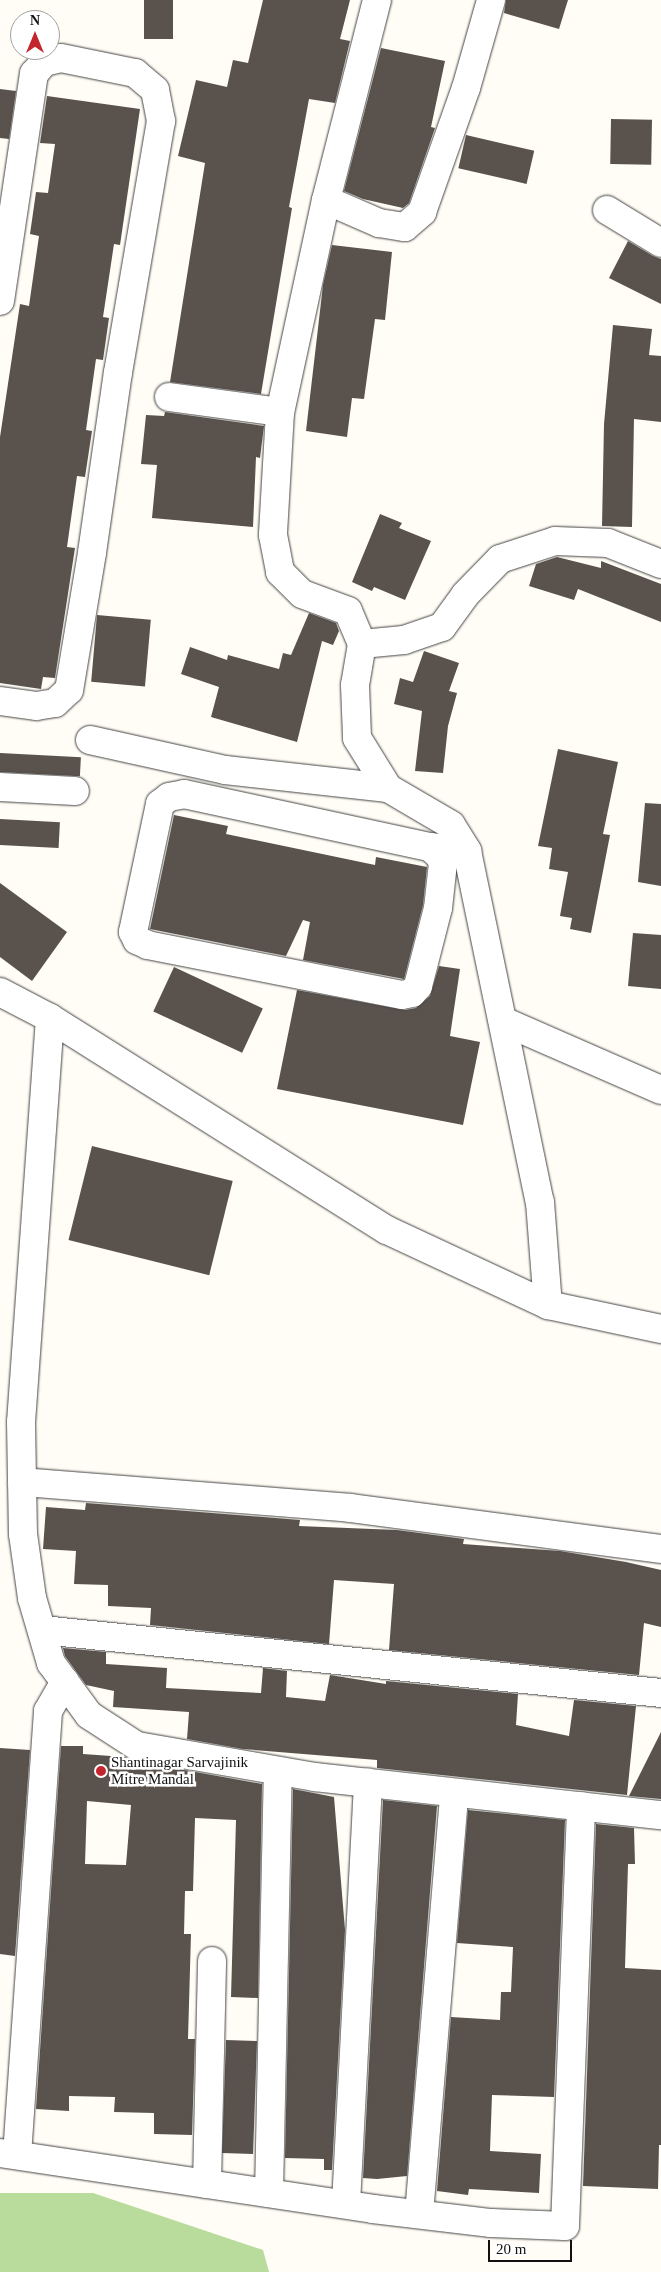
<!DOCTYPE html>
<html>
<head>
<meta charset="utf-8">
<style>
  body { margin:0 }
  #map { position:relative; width:661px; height:2272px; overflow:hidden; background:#fffdf5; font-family:"Times New Roman",serif }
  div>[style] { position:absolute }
  .forest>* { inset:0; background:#b9dc9c }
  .building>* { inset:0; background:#5a524d; transform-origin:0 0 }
  .roads { filter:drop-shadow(0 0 1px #444) drop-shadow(0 0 1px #444) }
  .minor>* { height:28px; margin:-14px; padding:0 14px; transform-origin:14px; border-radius:14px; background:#fff }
  .dots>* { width:14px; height:14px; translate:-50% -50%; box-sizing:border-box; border:2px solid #fff; border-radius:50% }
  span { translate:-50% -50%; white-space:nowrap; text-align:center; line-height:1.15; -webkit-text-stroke:5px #fff; paint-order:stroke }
  .poi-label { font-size:15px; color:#111 }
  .left { translate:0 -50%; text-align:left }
  .north { position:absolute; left:10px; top:10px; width:50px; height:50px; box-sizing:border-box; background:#fff; border:1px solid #a0a0a0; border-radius:50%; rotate:0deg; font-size:14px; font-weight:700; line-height:20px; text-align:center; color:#111 }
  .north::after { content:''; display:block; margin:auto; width:18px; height:22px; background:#c4262e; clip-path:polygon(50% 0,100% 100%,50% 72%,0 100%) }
  .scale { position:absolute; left:488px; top:2240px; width:84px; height:22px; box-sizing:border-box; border:2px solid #111; border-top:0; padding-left:6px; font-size:15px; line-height:18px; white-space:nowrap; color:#111; -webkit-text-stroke:4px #fff; paint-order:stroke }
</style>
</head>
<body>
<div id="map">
  <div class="forest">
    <div style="clip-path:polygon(0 2193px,93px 2193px,263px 2250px,269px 2272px,0 2272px)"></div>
  </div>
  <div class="building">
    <div style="left:144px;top:0;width:29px;height:39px"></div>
    <div style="clip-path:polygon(263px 0,350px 0,340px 39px,350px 41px,335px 103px,309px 99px,289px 207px,292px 208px,261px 394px,170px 382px,205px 163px,178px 156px,196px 80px,227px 87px,233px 60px,248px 63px)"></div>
    <div style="clip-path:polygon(506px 0,568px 0,559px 29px,504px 13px)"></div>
    <div style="clip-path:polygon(381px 48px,445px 61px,431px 127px,435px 128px,409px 203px,403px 208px,363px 199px,344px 191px)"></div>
    <div style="clip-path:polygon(0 89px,16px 91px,9px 139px,0 138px)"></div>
    <div style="clip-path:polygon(47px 96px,140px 109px,120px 245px,114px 244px,103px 317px,109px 318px,103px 360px,96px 359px,86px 430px,92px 431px,85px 477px,77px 476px,67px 547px,75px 548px,55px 678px,43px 677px,41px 689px,0 683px,0 437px,20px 304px,29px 306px,39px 236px,30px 234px,36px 192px,48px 193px,55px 144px,40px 143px)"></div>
    <div style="left:611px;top:119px;width:41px;height:45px;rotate:1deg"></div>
    <div style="left:466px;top:135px;width:70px;height:34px;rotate:13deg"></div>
    <div style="clip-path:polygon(628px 241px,653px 256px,661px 259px,661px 304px,609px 278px)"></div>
    <div style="clip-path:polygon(332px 245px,392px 252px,385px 320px,375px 319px,364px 399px,352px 398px,347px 437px,306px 431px,323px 285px)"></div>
    <div style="clip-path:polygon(613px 325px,652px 329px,649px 355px,661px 356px,661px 422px,634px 419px,632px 527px,602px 526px,604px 424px)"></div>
    <div style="clip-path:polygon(165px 412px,264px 426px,260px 458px,256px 457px,253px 527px,152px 518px,157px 465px,141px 464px,146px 415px,164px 416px)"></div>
    <div style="clip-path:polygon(380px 514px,402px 523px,399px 528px,431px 541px,405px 600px,374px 587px,372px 591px,352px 582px)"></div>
    <div style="clip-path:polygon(557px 557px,601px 568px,601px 561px,661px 584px,661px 622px,578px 589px,574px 600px,529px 586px,536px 564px)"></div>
    <div style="clip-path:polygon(309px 613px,336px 623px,339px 631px,333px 645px,322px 641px,297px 742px,211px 717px,219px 687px,181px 674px,190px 647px,227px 660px,228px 655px,279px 669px,283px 653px,291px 655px)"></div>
    <div style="left:97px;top:615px;width:54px;height:67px;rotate:5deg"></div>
    <div style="clip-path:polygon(424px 651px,459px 663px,449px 691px,457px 693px,448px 726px,443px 773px,415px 771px,422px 711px,394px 704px,400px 678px,413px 682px)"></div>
    <div style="clip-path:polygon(558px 749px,618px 762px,603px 834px,610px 835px,591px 933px,570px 929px,572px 918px,560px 916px,568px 872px,549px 869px,552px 848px,538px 846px)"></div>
    <div style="left:0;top:753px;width:81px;height:19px;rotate:3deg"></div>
    <div style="clip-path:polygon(645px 803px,661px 804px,661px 886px,638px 882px)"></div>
    <div style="clip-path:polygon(174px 815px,228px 826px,226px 834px,375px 865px,376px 857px,427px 867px,423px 905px,404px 979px,303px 960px,310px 922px,303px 920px,286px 956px,150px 929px)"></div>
    <div style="left:0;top:819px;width:60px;height:26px;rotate:3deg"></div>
    <div style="clip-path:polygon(0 883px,67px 932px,32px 981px,0 957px)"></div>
    <div style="clip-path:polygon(633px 933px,661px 935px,661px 989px,628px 986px)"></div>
    <div style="clip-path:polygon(439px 966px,460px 969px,450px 1036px,480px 1042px,463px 1125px,277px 1089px,297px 990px,405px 1010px,416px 1008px,430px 996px)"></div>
    <div style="left:174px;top:967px;width:98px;height:49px;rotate:25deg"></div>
    <div style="left:92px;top:1146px;width:145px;height:97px;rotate:14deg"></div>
    <div style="clip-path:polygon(86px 1503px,300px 1520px,299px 1526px,397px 1530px,464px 1539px,463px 1544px,560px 1551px,626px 1562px,661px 1570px,661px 1627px,644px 1623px,639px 1675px,389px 1650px,394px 1584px,334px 1580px,329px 1644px,150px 1625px,151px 1608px,108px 1606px,108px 1585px,74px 1584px,76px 1551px,43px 1549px,46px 1507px,85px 1510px)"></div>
    <div style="clip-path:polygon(63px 1648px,106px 1652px,106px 1664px,167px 1668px,166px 1688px,261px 1693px,263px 1668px,287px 1671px,286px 1697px,325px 1701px,330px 1675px,386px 1684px,386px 1681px,518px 1694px,516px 1725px,569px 1736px,574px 1700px,636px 1706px,627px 1795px,377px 1768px,377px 1760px,243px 1749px,187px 1739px,189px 1712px,113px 1707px,114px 1691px,86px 1685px,65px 1656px)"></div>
    <div style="clip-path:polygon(661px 1732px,661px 1799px,629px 1796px)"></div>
    <div style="clip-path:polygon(evenodd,61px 1746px,83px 1746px,83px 1754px,125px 1757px,134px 1761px,262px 1784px,258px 1998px,231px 1997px,236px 1820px,195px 1818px,193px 1891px,185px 1891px,184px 1934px,191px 1934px,188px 2039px,195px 2039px,192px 2135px,154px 2134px,154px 2113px,114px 2112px,115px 2097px,69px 2096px,69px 2111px,36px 2109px,61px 1746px,87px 1801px,131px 1805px,126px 1865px,85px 1864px,87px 1801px)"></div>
    <div style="clip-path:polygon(0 1748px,30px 1750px,15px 1956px,0 1954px)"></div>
    <div style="clip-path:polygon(293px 1789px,334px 1797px,345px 1930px,332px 2170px,324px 2170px,324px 2159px,285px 2158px)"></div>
    <div style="clip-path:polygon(383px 1800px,437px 1806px,407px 2176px,377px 2179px,363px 2178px)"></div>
    <div style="clip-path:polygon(468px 1810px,565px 1820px,554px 2097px,492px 2095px,490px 2151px,541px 2154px,539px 2193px,469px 2189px,468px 2195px,437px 2191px,451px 2017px,500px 2020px,501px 1992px,511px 1992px,513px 1947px,457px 1943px)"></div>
    <div style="clip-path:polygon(596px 1824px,634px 1828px,635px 1864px,628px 1864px,625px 1968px,661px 1970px,661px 2145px,659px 2145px,658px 2189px,583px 2186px)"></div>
    <div style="left:226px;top:2040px;width:31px;height:113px;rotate:2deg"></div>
  </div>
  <div class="roads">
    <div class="minor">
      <div style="left:377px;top:0;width:206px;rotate:104.3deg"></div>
      <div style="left:326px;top:200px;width:217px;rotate:102.2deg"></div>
      <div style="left:280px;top:412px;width:123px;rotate:93.3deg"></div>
      <div style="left:273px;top:535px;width:38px;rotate:79deg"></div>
      <div style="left:280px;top:572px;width:31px;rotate:45deg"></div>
      <div style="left:302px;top:594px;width:49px;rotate:20.3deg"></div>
      <div style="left:348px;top:611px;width:36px;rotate:67deg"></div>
      <div style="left:362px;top:644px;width:42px;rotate:99.7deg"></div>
      <div style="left:355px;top:685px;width:53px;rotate:87.8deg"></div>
      <div style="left:357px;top:738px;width:59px;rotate:58.2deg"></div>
      <div style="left:388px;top:788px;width:73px;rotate:30.4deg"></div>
      <div style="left:451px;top:825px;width:31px;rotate:58deg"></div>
      <div style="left:467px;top:851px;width:359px;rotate:78.3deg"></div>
      <div style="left:540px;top:1202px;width:103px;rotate:85.6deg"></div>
      <div style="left:326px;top:200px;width:58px;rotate:23.5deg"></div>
      <div style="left:379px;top:223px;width:26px;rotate:9deg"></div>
      <div style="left:405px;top:227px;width:23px;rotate:-41deg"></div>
      <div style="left:422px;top:212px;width:132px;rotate:-70.5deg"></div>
      <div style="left:466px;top:88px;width:91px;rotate:-74.1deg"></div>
      <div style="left:607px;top:210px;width:63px;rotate:31.4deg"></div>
      <div style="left:0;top:301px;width:230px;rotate:-81.5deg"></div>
      <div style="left:34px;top:74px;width:16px;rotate:-50deg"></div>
      <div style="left:44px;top:62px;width:17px;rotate:-13deg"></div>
      <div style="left:61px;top:58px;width:76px;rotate:11.5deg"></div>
      <div style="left:135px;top:73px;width:26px;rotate:40deg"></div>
      <div style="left:155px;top:90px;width:32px;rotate:79deg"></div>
      <div style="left:161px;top:121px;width:255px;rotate:99.7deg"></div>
      <div style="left:118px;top:372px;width:183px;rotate:98.2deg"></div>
      <div style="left:92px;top:553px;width:139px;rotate:99.5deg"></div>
      <div style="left:69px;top:690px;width:19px;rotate:137deg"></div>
      <div style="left:55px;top:703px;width:19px;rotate:171deg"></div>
      <div style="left:36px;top:706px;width:36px;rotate:-172deg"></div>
      <div style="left:169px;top:397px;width:112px;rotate:7.7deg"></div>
      <div style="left:362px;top:644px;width:42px;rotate:-5.4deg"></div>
      <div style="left:404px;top:640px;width:40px;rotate:-18.9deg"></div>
      <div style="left:442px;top:627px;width:39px;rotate:-54deg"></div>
      <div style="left:465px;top:595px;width:50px;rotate:-45.8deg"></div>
      <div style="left:500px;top:559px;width:58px;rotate:-18.1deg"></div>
      <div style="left:555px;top:541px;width:53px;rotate:2.2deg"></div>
      <div style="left:608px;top:543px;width:57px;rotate:21.6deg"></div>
      <div style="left:90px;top:740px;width:138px;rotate:12.5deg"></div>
      <div style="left:225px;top:770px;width:164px;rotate:6.3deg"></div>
      <div style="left:0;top:787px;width:75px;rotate:3.1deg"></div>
      <div style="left:430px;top:847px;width:12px;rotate:42deg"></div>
      <div style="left:439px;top:855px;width:9px;rotate:63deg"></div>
      <div style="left:443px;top:863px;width:45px;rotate:96.3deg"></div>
      <div style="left:438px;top:908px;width:81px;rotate:104.4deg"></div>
      <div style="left:418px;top:986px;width:9px;rotate:131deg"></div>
      <div style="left:412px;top:993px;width:10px;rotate:169deg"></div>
      <div style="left:402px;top:995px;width:259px;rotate:-168.9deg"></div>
      <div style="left:148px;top:945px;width:12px;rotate:-156deg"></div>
      <div style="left:137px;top:940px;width:9px;rotate:-117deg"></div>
      <div style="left:133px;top:932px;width:131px;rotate:-78.1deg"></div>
      <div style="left:160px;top:804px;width:11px;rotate:-38deg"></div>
      <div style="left:169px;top:797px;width:15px;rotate:-11deg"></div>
      <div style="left:184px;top:794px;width:252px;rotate:12.2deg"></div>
      <div style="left:430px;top:847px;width:37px;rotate:6deg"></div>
      <div style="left:0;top:992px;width:56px;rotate:27.5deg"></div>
      <div style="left:50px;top:1018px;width:398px;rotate:32.2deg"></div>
      <div style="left:387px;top:1230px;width:178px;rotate:25deg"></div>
      <div style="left:548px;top:1305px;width:116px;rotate:12deg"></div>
      <div style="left:50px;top:1018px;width:405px;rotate:94.1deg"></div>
      <div style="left:21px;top:1422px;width:112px;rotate:89deg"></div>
      <div style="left:23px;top:1534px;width:65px;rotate:82deg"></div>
      <div style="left:32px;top:1598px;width:68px;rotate:73.7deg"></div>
      <div style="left:51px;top:1663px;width:64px;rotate:53.8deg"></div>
      <div style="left:89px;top:1715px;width:57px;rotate:32.9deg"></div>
      <div style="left:137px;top:1746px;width:181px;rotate:9.9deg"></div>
      <div style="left:315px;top:1777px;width:348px;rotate:6.3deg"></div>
      <div style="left:503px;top:1021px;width:172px;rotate:23.6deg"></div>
      <div style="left:22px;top:1482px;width:329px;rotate:4.5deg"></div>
      <div style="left:350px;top:1508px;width:314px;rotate:7.5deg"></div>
      <div style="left:42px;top:1630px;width:622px;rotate:5.81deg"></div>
      <div style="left:0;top:2153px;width:377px;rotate:8.5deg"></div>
      <div style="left:373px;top:2209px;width:119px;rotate:6.8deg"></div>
      <div style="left:491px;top:2223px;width:74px;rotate:2.3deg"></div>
      <div style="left:565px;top:2226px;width:420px;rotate:-87.8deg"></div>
      <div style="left:17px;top:2155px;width:445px;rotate:-86deg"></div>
      <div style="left:48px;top:1711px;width:34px;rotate:-60deg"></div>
      <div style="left:207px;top:2184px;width:223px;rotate:-88.7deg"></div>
      <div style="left:269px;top:2193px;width:422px;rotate:-88.8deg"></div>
      <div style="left:346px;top:2204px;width:422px;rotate:-87deg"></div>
      <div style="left:419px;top:2214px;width:422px;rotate:-85.2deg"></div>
    </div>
  </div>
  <div class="dots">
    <div style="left:101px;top:1771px;background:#c4262e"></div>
  </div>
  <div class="poi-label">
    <span class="left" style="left:111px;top:1771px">Shantinagar Sarvajinik<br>Mitre Mandal</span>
  </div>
  <div class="north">N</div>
  <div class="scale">20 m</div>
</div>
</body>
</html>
